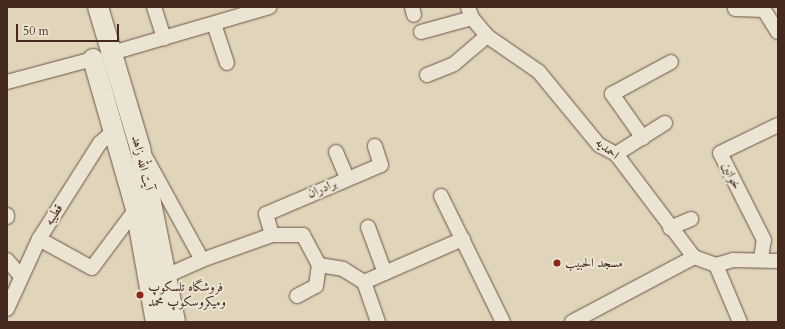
<!DOCTYPE html>
<html>
<head>
<meta charset="utf-8">
<style>
  body { margin:0 }
  #map { position:relative; width:785px; height:329px; overflow:hidden; background:#e0d5bb; font-family:Cardo,Amiri,serif }
  div>[style] { position:absolute }
  .roads { filter:drop-shadow(0 0 1px #6c5445) drop-shadow(0 0 1px #6c5445) }
  .street>* { height:14px; margin:-7px; padding:0 7px; transform-origin:7px; border-radius:7px; background:#ebe4d3 }
  .secondary>* { height:20px; margin:-10px; padding:0 10px; transform-origin:10px; border-radius:10px; background:#ebe4d3 }
  .dots>* { width:11px; height:11px; translate:-50% -50%; box-sizing:border-box; border:2px solid #ebe4d3; border-radius:50% }
  span { translate:-50% -50%; white-space:nowrap; text-align:center; line-height:1.15; -webkit-text-stroke:4px #ebe4d3; paint-order:stroke }
  .street-label { font-size:13px; color:#46291e }
  .poi-label { font-size:13px; color:#46291e }
  .left { translate:0 -50%; text-align:left }
  .frame { position:absolute; inset:0; border:8px solid #46291e; pointer-events:none }
  .scale { position:absolute; left:16px; top:24px; width:103px; height:18px; box-sizing:border-box; border:2px solid #46291e; border-top:0; padding-left:5px; font-size:12px; line-height:14px; white-space:nowrap; color:#46291e; -webkit-text-stroke:3px #ebe4d3; paint-order:stroke }
</style>
</head>
<body>
<div id="map">
  <div class="roads">
    <div class="street">
      <div style="left:154px;top:7px;width:33px;rotate:72deg"></div>
      <div style="left:412px;top:7px;width:8px;rotate:76deg"></div>
      <div style="left:468px;top:7px;width:12px;rotate:70deg"></div>
      <div style="left:472px;top:18px;width:23px;rotate:50deg"></div>
      <div style="left:487px;top:36px;width:63px;rotate:34.7deg"></div>
      <div style="left:539px;top:72px;width:94px;rotate:50.6deg"></div>
      <div style="left:599px;top:145px;width:19px;rotate:28deg"></div>
      <div style="left:616px;top:154px;width:129px;rotate:52.9deg"></div>
      <div style="left:694px;top:257px;width:23px;rotate:20deg"></div>
      <div style="left:716px;top:265px;width:62px;rotate:67.2deg"></div>
      <div style="left:735px;top:9px;width:29px;rotate:2deg"></div>
      <div style="left:764px;top:10px;width:26px;rotate:58deg"></div>
      <div style="left:214px;top:24px;width:41px;rotate:71.6deg"></div>
      <div style="left:421px;top:32px;width:53px;rotate:-15.4deg"></div>
      <div style="left:112px;top:53px;width:164px;rotate:-16.3deg"></div>
      <div style="left:427px;top:75px;width:29px;rotate:-22deg"></div>
      <div style="left:454px;top:64px;width:43px;rotate:-40.3deg"></div>
      <div style="left:7px;top:82px;width:89px;rotate:-15deg"></div>
      <div style="left:643px;top:138px;width:54px;rotate:-125.2deg"></div>
      <div style="left:612px;top:94px;width:67px;rotate:-28.5deg"></div>
      <div style="left:336px;top:152px;width:28px;rotate:67deg"></div>
      <div style="left:616px;top:154px;width:58px;rotate:-32.3deg"></div>
      <div style="left:146px;top:158px;width:116px;rotate:61.2deg"></div>
      <div style="left:202px;top:260px;width:39px;rotate:156deg"></div>
      <div style="left:441px;top:196px;width:140px;rotate:63.8deg"></div>
      <div style="left:7px;top:215px;width:2px;rotate:90deg"></div>
      <div style="left:368px;top:227px;width:49px;rotate:69.7deg"></div>
      <div style="left:670px;top:228px;width:23px;rotate:-23deg"></div>
      <div style="left:272px;top:235px;width:22px;rotate:-106deg"></div>
      <div style="left:266px;top:214px;width:125px;rotate:-23.1deg"></div>
      <div style="left:381px;top:165px;width:20px;rotate:-108deg"></div>
      <div style="left:39px;top:239px;width:60px;rotate:28.7deg"></div>
      <div style="left:92px;top:268px;width:74px;rotate:-53.3deg"></div>
      <div style="left:761px;top:258px;width:18px;rotate:-81deg"></div>
      <div style="left:764px;top:240px;width:97px;rotate:-116.8deg"></div>
      <div style="left:720px;top:153px;width:64px;rotate:-25.8deg"></div>
      <div style="left:7px;top:260px;width:21px;rotate:49deg"></div>
      <div style="left:202px;top:260px;width:74px;rotate:-19.7deg"></div>
      <div style="left:272px;top:235px;width:31px"></div>
      <div style="left:303px;top:235px;width:34px;rotate:62deg"></div>
      <div style="left:319px;top:265px;width:24px;rotate:9deg"></div>
      <div style="left:343px;top:269px;width:25px;rotate:32deg"></div>
      <div style="left:364px;top:282px;width:42px;rotate:70.7deg"></div>
      <div style="left:716px;top:265px;width:18px;rotate:-16deg"></div>
      <div style="left:733px;top:260px;width:45px;rotate:1.3deg"></div>
      <div style="left:364px;top:282px;width:108px;rotate:-23.5deg"></div>
      <div style="left:297px;top:296px;width:21px;rotate:-28deg"></div>
      <div style="left:316px;top:286px;width:21px;rotate:-82deg"></div>
      <div style="left:7px;top:309px;width:77px;rotate:-65.4deg"></div>
      <div style="left:39px;top:239px;width:114px;rotate:-57.6deg"></div>
      <div style="left:100px;top:143px;width:20px;rotate:-41deg"></div>
      <div style="left:572px;top:322px;width:138px;rotate:-28deg"></div>
    </div>
    <div class="secondary">
      <div style="left:98px;top:7px;width:147px;rotate:73.4deg"></div>
      <div style="left:140px;top:148px;width:177px;rotate:78.6deg"></div>
      <div style="left:93px;top:59px;width:156px;rotate:74deg"></div>
      <div style="left:136px;top:209px;width:115px;rotate:80deg"></div>
    </div>
  </div>
  <div class="dots">
    <div style="left:557px;top:263px;background:#8f2418"></div>
    <div style="left:140px;top:295px;background:#8f2418"></div>
  </div>
  <div class="street-label">
    <span style="left:607px;top:149px;rotate:40deg">احمدیه</span>
    <span style="left:142px;top:163px;rotate:76deg">آیت الله زاهد</span>
    <span style="left:731px;top:176px;rotate:63deg">خوانین</span>
    <span style="left:322px;top:189px;rotate:-24deg">برادران</span>
    <span style="left:54px;top:215px;rotate:-57deg">قطیبه</span>
  </div>
  <div class="poi-label">
    <span class="left" style="left:565px;top:263px">مسجد الحبیب</span>
    <span class="left" style="left:148px;top:295px">فروشگاه تلسکوپ<br>ومیکروسکوپ محمد</span>
  </div>
  <div class="frame"></div>
  <div class="scale">50 m</div>
</div>
</body>
</html>
